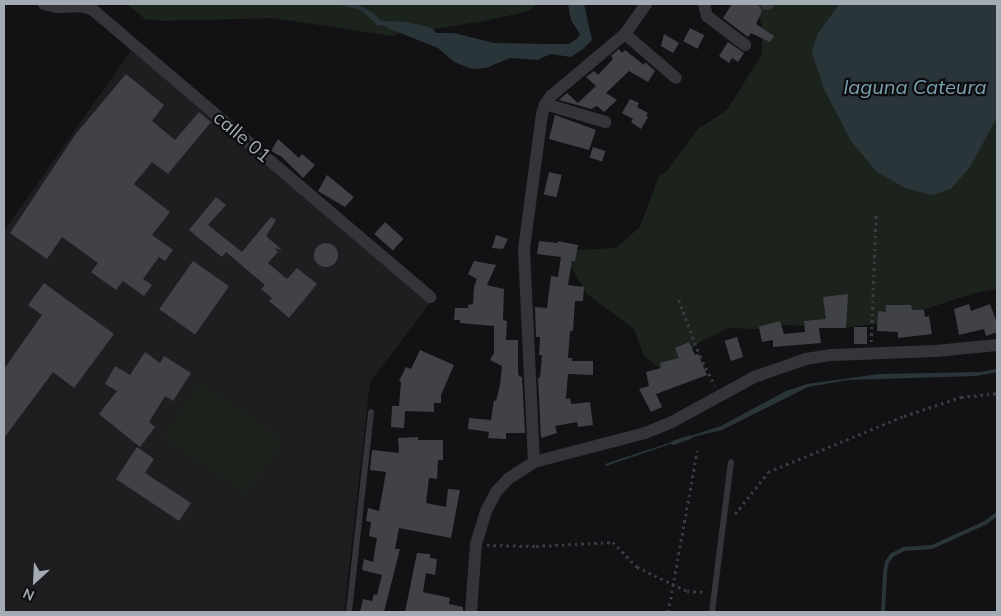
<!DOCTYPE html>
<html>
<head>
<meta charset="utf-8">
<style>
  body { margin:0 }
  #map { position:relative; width:1001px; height:616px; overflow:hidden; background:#121214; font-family:Mulish,sans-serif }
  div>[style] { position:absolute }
  .built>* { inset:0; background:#1e1e21 }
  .green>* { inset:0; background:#1c231c; transform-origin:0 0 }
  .water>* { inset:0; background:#2a3539 }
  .stream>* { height:4px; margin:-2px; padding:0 2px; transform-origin:2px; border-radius:2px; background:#2a3539 }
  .building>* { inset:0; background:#414247; transform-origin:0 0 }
  .round { border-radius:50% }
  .path>* { height:2.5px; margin-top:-1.25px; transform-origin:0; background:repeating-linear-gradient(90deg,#393c40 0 2.5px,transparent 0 6.5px) }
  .lane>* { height:6px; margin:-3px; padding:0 3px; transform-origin:3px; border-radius:3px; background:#333539 }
  .street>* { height:12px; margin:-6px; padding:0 6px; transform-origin:6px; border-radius:6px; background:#333539 }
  span { translate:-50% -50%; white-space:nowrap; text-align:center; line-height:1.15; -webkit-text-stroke:4.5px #0d0d0f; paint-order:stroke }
  .street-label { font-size:19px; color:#a3abb4 }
  .water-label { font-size:20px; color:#7aa0b0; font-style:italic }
  .frame { position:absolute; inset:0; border:5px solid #a3abb4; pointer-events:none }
  .north { position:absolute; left:10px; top:556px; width:50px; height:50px; -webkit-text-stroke:4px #0d0d0f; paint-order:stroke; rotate:205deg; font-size:14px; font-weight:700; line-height:20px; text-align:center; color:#a3abb4 }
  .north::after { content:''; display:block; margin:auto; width:18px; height:22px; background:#a3abb4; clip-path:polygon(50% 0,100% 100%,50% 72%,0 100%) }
</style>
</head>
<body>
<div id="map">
  <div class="built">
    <div style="clip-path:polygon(132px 49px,430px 303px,370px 382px,344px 612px,4px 612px,4px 231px)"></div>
  </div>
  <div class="green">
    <div style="clip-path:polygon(126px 4px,537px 4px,529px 11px,484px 21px,427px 30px,409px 30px,392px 36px,273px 18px,161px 21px,145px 19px)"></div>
    <div style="clip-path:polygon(755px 4px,839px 4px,818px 33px,951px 189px,970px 167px,997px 118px,997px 289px,971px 294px,880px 324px,845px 327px,783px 325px,757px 329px,728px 328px,698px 343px,676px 368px,659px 368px,644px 356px,634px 329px,587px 294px,571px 267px,577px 250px,616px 248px,640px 227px,659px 176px,667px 171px,698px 129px,727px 110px,762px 54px,762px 26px)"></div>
    <div style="left:200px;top:383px;width:101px;height:66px;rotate:34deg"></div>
  </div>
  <div class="water">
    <div style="clip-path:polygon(334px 4px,356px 4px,373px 13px,381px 21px,407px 22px,432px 28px,436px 33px,454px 33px,494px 43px,546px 44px,569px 44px,578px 38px,580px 34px,571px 20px,568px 4px,584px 4px,592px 40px,583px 49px,571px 57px,550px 54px,538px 60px,510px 58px,486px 68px,472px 69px,454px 62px,438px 48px,390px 29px,369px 14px,355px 8px)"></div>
    <div style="clip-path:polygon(839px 4px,997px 4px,997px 118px,970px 167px,951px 189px,931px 195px,905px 188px,876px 171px,851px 141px,824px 89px,812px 52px,818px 33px)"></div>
    <div style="clip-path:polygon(997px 369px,997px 372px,976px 376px,848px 380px,808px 387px,722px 430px,685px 439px,606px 466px,605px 464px,721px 426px,786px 391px,807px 384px,879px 374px,980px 372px)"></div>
  </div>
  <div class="stream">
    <div style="left:365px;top:11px;width:18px;rotate:43deg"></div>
    <div style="left:378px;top:23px;width:8px;rotate:7deg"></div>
    <div style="left:673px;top:443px;width:18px;rotate:-19deg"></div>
    <div style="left:883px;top:612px;width:39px;rotate:-87deg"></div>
    <div style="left:885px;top:573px;width:11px;rotate:-80deg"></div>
    <div style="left:887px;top:562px;width:9px;rotate:-54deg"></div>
    <div style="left:892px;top:555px;width:13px;rotate:-27deg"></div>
    <div style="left:904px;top:549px;width:28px;rotate:-4deg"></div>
    <div style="left:932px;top:547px;width:58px;rotate:-24.4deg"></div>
    <div style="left:985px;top:523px;width:15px;rotate:-37deg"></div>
  </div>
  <div class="building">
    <div style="clip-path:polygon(732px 4px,758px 4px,762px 11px,756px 24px,774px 36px,770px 42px,751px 33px,748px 37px,723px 18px)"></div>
    <div style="left:690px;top:28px;width:16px;height:15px;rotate:27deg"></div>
    <div style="clip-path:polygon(664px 34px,679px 43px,673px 53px,661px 46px)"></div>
    <div style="clip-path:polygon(728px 42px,744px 53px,738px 62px,732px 58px,729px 63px,719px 56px)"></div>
    <div style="clip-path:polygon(619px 49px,622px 53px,625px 50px,644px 65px,645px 62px,655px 71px,648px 82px,629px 71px,606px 93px,617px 100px,604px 112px,597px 106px,591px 109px,559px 100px,567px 93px,578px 103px,580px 101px,596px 86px,586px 77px,594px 71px,598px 75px,613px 59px,611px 56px)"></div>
    <div style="clip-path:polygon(126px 74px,164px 105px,152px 121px,175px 140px,199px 112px,211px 122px,168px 174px,152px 162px,134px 184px,170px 212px,152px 235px,173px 250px,165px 261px,159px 257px,143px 279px,152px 285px,144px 296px,123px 281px,116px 290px,91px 272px,98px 263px,62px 237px,47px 259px,10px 233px,75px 135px)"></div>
    <div style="clip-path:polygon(630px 99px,639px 103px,637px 107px,648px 113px,646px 116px,648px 117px,641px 129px,631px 122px,633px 119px,622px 113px)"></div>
    <div style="clip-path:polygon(555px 115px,596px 130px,589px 150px,549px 139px)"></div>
    <div style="clip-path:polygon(278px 139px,299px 158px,302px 154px,315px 165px,303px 178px,282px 157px,271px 151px)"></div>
    <div style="left:593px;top:147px;width:13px;height:11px;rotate:18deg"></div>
    <div style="left:549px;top:172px;width:13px;height:23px;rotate:13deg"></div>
    <div style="clip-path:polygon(327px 175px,354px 197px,345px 207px,318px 191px)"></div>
    <div style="clip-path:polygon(216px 197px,226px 205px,208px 225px,242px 252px,271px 217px,276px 220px,266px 236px,282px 250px,274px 248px,278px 252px,268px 263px,287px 279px,297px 268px,317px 284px,289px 318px,269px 301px,272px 298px,261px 289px,265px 285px,226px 252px,222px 257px,189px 230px)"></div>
    <div style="left:385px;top:222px;width:25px;height:16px;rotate:42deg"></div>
    <div style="clip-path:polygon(496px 235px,508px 239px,503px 249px,492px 248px)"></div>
    <div style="clip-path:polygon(539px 241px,558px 243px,558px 241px,578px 245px,575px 261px,572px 261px,568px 285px,584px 287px,583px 301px,575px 301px,573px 331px,570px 331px,568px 358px,572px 358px,572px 361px,593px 361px,593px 375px,568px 374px,566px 399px,570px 398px,571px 404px,590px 402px,593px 425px,578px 427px,577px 422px,555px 426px,557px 433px,541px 438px,538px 378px,540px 378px,542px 355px,539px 355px,540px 337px,536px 337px,535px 307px,547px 308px,551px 276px,558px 277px,561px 257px,537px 254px)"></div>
    <div class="round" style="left:314px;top:243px;width:24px;height:24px"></div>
    <div style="left:193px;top:261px;width:44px;height:59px;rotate:35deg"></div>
    <div style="clip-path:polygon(474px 261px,496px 265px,487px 285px,504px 289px,503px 320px,507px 321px,506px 340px,518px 340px,518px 372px,519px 376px,522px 377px,525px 433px,506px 433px,506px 439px,488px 438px,489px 432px,468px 429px,469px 418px,491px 420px,494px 400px,496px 401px,500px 385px,502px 366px,490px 360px,494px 353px,494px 326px,460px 323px,460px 320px,454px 320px,455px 308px,468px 308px,468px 305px,473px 304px,474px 287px,477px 279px,468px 274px)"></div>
    <div style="clip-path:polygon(44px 283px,114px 334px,74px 388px,53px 372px,4px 438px,4px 369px,42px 315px,28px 305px)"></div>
    <div style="clip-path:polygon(848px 294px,846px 328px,819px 328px,821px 343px,773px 347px,773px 340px,762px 342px,759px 327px,761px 326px,780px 321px,784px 334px,805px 332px,804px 321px,826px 319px,823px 297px)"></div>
    <div style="clip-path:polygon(969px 304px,971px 311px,990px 304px,997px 323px,997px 332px,986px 336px,984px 329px,959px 335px,954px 309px)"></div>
    <div style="clip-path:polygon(886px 305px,911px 305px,912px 310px,924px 310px,925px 317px,929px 316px,932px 334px,898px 338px,898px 332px,877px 331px,878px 311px,886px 312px)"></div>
    <div style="left:867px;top:327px;width:17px;height:13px;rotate:90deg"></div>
    <div style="left:737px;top:337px;width:21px;height:13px;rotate:73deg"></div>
    <div style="clip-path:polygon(689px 342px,695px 355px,698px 354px,707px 375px,656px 394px,662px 407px,651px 412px,639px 389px,649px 386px,646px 372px,661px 368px,660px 363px,679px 358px,675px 348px)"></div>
    <div style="clip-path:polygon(420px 350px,454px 365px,441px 395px,441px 403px,434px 403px,434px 412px,405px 411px,404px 428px,391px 427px,392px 406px,399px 406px,401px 382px,399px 381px,406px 367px,411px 369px)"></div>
    <div style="clip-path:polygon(145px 352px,160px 363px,164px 356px,191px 373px,173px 401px,165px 396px,149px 422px,155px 427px,140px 447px,99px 414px,117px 391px,105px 384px,115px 366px,130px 375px)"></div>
    <div style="clip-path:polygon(418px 437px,418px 440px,443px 440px,443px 460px,438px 460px,437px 479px,429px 478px,426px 503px,446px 507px,448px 489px,460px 490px,451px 538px,399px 528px,395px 549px,400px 549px,384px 612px,360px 612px,363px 599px,372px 601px,374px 594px,377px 595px,382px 575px,362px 570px,364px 559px,373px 562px,377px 538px,369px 536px,371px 522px,366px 521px,368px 508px,379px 511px,386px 472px,370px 470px,372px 450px,399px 453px,398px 438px)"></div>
    <div style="clip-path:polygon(137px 447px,154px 459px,145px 473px,191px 503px,179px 521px,116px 479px)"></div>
    <div style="clip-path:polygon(417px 553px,430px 554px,430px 558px,437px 559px,435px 575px,426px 573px,423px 592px,450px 598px,449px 604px,463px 607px,463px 612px,405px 612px)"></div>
  </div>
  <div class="path">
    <div style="left:679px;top:300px;width:60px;rotate:69.4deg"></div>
    <div style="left:700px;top:356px;width:33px;rotate:63deg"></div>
    <div style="left:871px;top:342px;width:129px;rotate:-87.8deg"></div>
    <div style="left:735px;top:514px;width:53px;rotate:-51.8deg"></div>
    <div style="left:768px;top:472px;width:147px;rotate:-22.4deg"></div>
    <div style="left:904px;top:416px;width:60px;rotate:-18.4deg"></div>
    <div style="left:961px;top:397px;width:36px;rotate:-6deg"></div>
    <div style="left:487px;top:545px;width:49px;rotate:1.2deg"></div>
    <div style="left:536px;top:546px;width:77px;rotate:-3deg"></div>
    <div style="left:613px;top:542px;width:35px;rotate:46deg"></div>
    <div style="left:637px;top:567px;width:55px;rotate:25.6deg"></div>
    <div style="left:687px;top:591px;width:19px;rotate:3deg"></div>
    <div style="left:668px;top:612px;width:164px;rotate:-79.8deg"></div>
  </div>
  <div class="lane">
    <div style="left:349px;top:612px;width:201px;rotate:-83.7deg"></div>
    <div style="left:712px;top:612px;width:151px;rotate:-82.8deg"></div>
  </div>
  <div class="street">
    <div style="left:44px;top:4px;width:13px;rotate:13deg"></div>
    <div style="left:57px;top:7px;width:24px;rotate:-2deg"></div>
    <div style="left:81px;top:6px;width:13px;rotate:18deg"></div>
    <div style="left:93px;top:10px;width:443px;rotate:40.4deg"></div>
    <div style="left:704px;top:4px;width:12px;rotate:76deg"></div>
    <div style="left:707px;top:16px;width:48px;rotate:37.3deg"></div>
    <div style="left:766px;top:4px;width:2px"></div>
    <div style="left:625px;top:34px;width:67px;rotate:40.8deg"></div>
    <div style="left:545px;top:104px;width:63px;rotate:16.7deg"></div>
    <div style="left:534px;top:462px;width:213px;rotate:-92.7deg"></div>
    <div style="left:524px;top:249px;width:136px;rotate:-82.4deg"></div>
    <div style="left:542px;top:114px;width:10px;rotate:-73deg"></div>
    <div style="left:545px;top:104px;width:10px;rotate:-53deg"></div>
    <div style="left:551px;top:96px;width:97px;rotate:-40deg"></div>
    <div style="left:625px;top:34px;width:37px;rotate:-55deg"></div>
    <div style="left:471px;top:612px;width:68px;rotate:-85.8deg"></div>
    <div style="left:476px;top:544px;width:34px;rotate:-73deg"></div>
    <div style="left:486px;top:511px;width:21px;rotate:-62deg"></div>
    <div style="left:496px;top:492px;width:18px;rotate:-47deg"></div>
    <div style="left:508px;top:479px;width:31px;rotate:-33deg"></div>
    <div style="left:534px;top:462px;width:115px;rotate:-14.6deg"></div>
    <div style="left:645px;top:433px;width:27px;rotate:-22deg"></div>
    <div style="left:670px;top:423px;width:96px;rotate:-28.7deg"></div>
    <div style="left:754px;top:377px;width:55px;rotate:-19.1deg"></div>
    <div style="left:806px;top:359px;width:26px;rotate:-9deg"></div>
    <div style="left:832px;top:355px;width:104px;rotate:-2.2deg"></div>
    <div style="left:936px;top:351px;width:61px;rotate:-5.6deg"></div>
  </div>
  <div class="street-label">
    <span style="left:242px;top:137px;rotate:40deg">calle 01</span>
  </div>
  <div class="water-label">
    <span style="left:915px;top:86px">laguna Cateura</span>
  </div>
  <div class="frame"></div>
  <div class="north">N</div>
</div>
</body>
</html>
